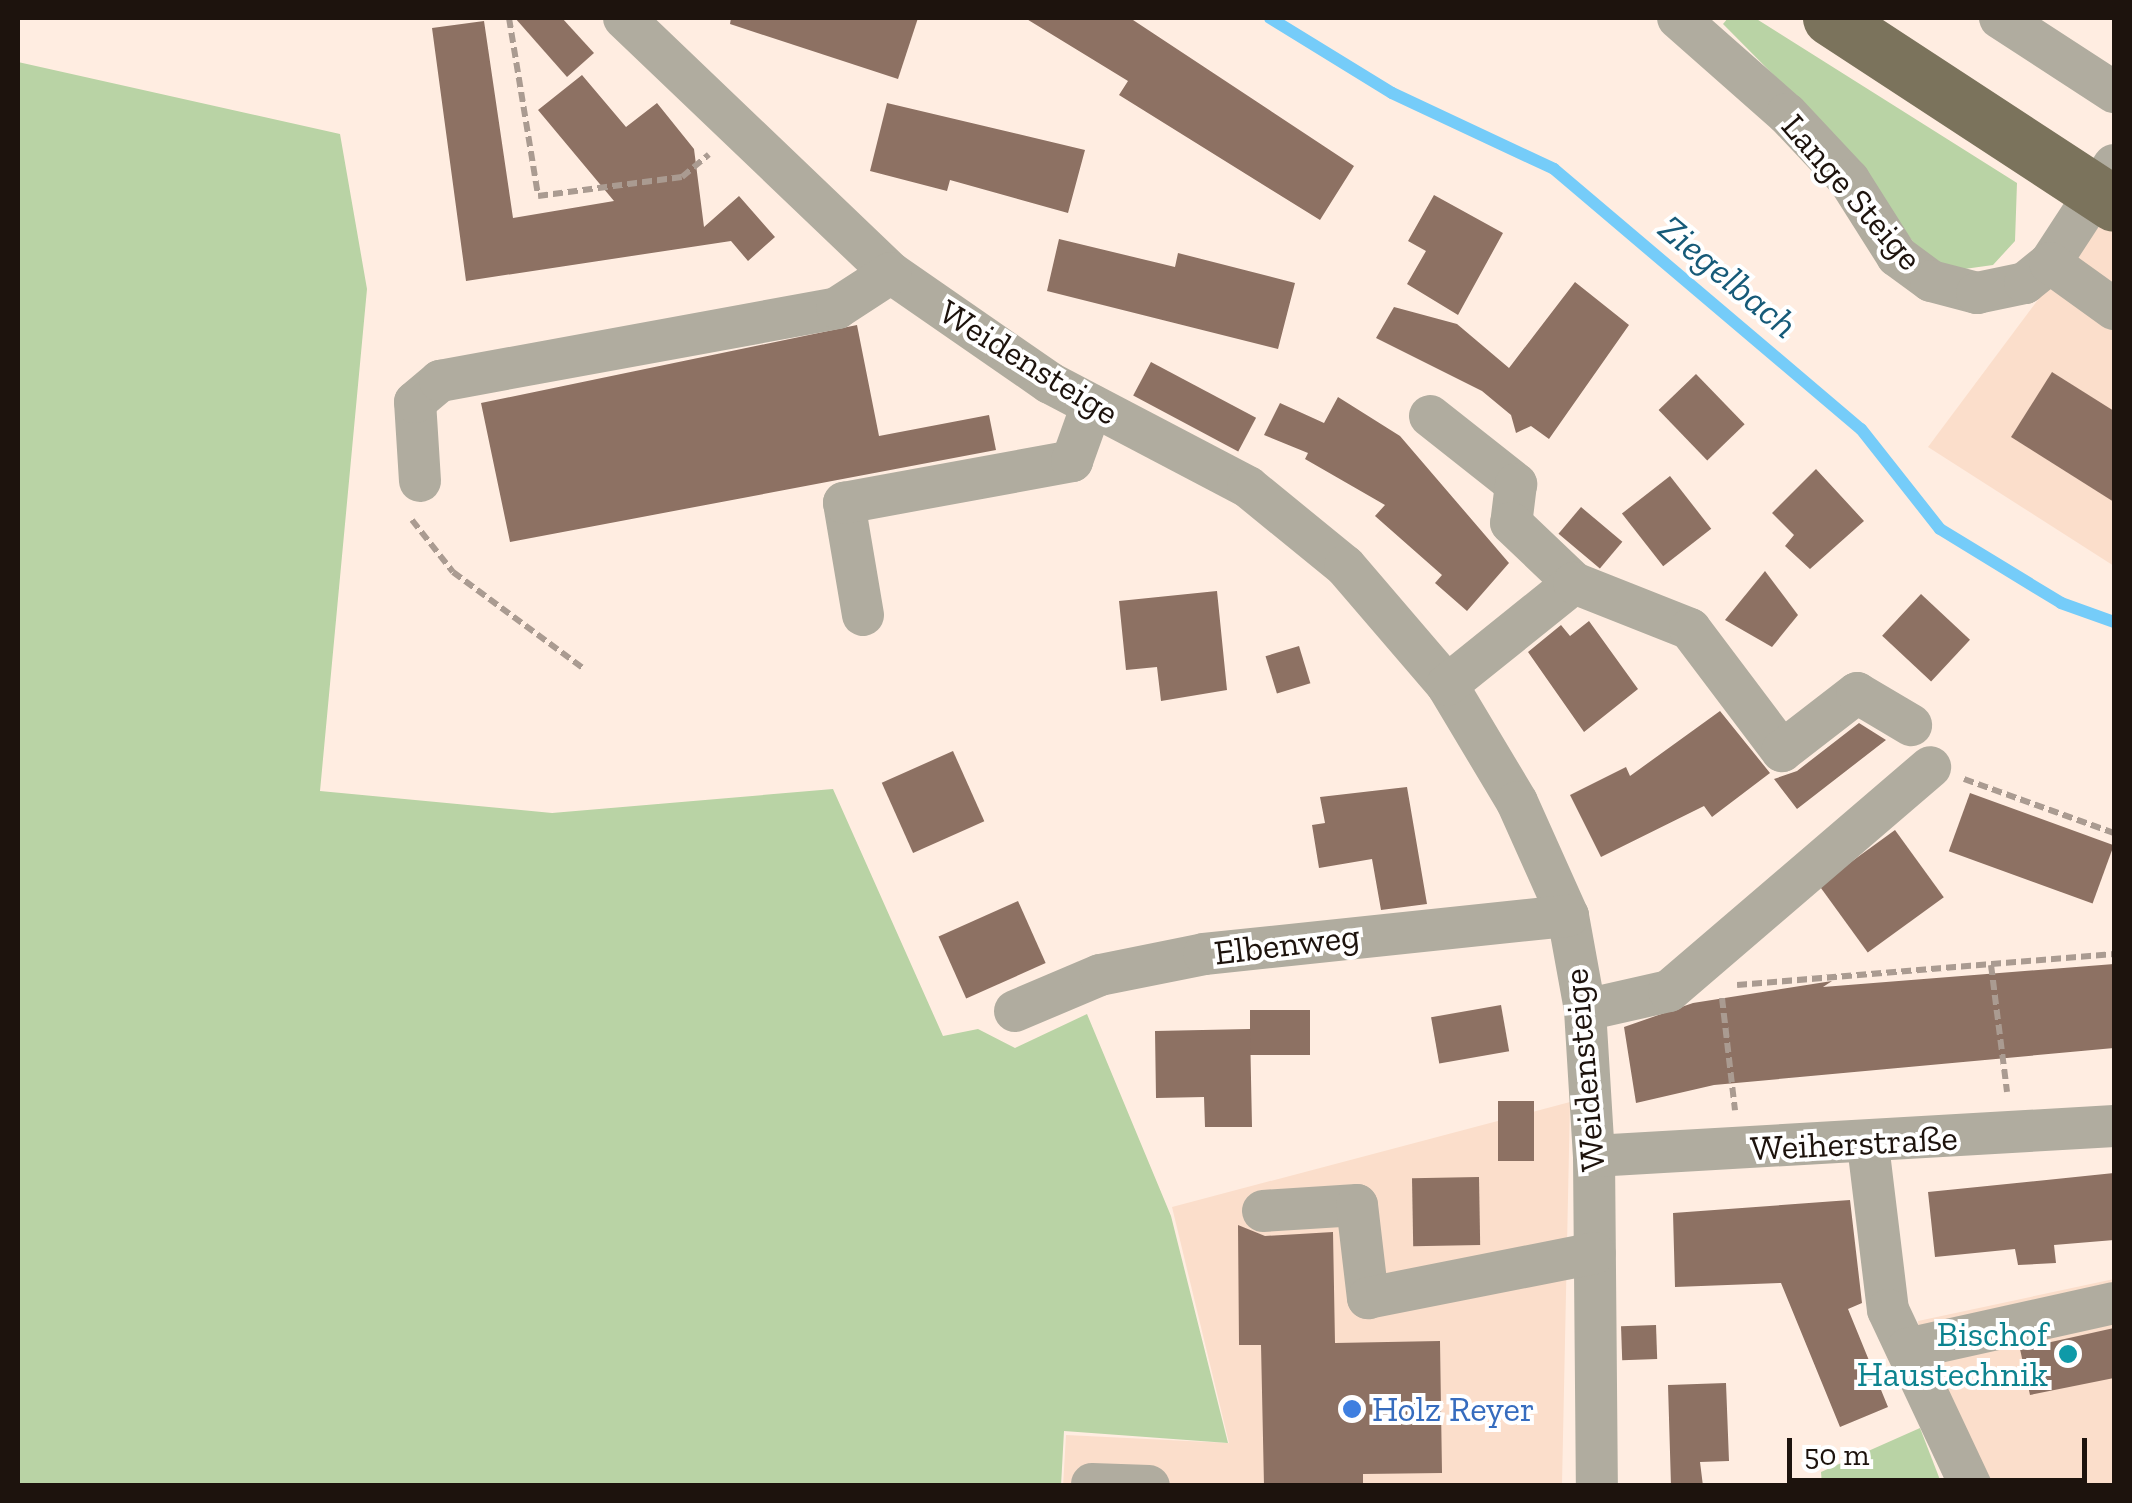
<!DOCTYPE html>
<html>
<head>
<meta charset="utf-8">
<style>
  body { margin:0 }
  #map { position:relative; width:2132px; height:1503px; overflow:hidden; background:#ffede1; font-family:"Zilla Slab",serif }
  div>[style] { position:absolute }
  .built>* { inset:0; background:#fbdecb }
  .green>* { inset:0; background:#b9d3a5 }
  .stream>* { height:12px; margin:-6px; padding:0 6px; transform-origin:6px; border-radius:6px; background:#75ccf9 }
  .building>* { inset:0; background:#8d7163; transform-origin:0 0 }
  .path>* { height:6px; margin-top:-3px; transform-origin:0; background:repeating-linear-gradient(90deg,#aa9b91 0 10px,transparent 0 15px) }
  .minor>* { height:42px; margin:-21px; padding:0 21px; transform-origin:21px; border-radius:21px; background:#b0ac9f }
  .major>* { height:55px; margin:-27.5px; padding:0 27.5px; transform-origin:27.5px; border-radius:27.5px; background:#7b735c }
  .dots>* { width:28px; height:28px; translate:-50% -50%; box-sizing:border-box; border:5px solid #fff; border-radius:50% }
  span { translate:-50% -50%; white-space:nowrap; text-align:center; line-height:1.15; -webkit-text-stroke:8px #fff; paint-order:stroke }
  .street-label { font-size:35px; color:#1d130d }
  .culture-label { font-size:35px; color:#0d838f }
  .right { translate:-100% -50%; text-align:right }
  .shop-label { font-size:35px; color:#366cbe }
  .left { translate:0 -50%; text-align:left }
  .water-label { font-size:38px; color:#165a78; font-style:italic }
  .frame { position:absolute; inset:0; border:20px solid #1d130d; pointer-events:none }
  .scale { position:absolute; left:1787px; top:1438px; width:300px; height:45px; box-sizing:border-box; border:5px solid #1d130d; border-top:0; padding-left:12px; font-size:30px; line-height:35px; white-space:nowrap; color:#1d130d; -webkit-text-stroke:8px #fff; paint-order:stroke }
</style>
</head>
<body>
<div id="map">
  <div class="built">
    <div style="clip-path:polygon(2114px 198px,2114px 566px,1928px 447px)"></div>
    <div style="clip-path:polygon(1570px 1102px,1562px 1485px,1063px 1486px,1066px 1435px,1229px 1443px,1172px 1207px)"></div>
    <div style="clip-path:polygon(2114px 1279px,2114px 1485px,1947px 1485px,1925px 1431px,1918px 1321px)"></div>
  </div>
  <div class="green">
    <div style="clip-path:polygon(1728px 18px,1755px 18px,2017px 183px,2015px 241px,1993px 265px,1950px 271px,1920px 251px,1831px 133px,1723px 24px)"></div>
    <div style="clip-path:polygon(18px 62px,340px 134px,367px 289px,320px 791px,552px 813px,833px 789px,943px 1036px,978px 1029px,1015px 1048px,1087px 1014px,1171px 1216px,1228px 1443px,1064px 1431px,1061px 1486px,18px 1485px)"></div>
    <div style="clip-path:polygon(1920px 1428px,1942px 1485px,1822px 1485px,1821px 1472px)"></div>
  </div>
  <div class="stream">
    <div style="left:1270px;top:18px;width:143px;rotate:31.6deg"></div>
    <div style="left:1392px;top:93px;width:179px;rotate:25.1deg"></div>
    <div style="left:1554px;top:169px;width:402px;rotate:40.3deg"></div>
    <div style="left:1861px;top:429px;width:127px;rotate:51.7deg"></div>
    <div style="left:1940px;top:529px;width:142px;rotate:31.4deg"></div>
    <div style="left:2061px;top:603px;width:56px;rotate:19.7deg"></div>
  </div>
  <div class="building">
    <div style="clip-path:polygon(515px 18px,562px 18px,594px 53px,567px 77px)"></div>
    <div style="clip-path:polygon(731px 18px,918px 18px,898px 79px,730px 24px)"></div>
    <div style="clip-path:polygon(1025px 18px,1130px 18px,1354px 166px,1320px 220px,1119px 95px,1128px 81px)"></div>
    <div style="clip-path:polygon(484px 21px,513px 218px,614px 201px,538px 110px,582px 75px,626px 127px,657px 103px,694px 149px,704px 227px,739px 196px,775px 237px,748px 261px,731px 241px,466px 281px,432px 28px)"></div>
    <div style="clip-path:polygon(887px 103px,1085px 150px,1068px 213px,950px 180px,947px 191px,870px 171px)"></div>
    <div style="clip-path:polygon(1434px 195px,1503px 233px,1458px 315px,1407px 284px,1426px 251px,1408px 241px)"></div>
    <div style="clip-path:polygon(1059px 239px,1175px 267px,1178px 253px,1295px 283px,1278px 349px,1047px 291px)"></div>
    <div style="clip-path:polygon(1575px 282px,1629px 325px,1549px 439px,1531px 426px,1516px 433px,1511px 415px,1482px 391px,1376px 338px,1394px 307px,1457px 324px,1509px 368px)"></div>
    <div style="clip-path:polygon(857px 325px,879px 436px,989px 415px,996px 450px,510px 542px,481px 403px)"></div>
    <div style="left:1151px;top:362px;width:119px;height:38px;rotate:28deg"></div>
    <div style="clip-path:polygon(2052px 372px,2114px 411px,2114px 502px,2011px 437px)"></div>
    <div style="left:1696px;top:374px;width:70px;height:52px;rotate:46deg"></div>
    <div style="clip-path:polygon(1338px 397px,1400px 436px,1509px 563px,1467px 611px,1435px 583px,1442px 575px,1375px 516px,1385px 505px,1305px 459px,1308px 453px,1264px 435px,1280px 403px,1324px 423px)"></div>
    <div style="clip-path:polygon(1816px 469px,1864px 521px,1810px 569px,1785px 546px,1794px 535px,1772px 513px)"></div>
    <div style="left:1670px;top:476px;width:67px;height:61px;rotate:52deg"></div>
    <div style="left:1581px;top:507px;width:54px;height:35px;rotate:40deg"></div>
    <div style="clip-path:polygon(1765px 571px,1798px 615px,1772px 647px,1725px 620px)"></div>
    <div style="clip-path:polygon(1217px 591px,1227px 690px,1161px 701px,1157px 667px,1126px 670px,1119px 601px)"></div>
    <div style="left:1921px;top:594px;width:67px;height:57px;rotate:43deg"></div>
    <div style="clip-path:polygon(1589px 621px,1638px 689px,1584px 732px,1528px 652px,1561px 625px,1570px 636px)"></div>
    <div style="left:1299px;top:646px;width:39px;height:35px;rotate:73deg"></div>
    <div style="clip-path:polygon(1720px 711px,1770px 773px,1712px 817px,1704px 806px,1601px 857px,1570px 795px,1626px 767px,1630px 776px)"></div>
    <div style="clip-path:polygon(1859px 723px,1886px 740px,1797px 809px,1774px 779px,1797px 771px)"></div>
    <div style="left:953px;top:751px;width:77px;height:78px;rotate:66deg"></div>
    <div style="clip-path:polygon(1407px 787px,1427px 904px,1381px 910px,1372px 859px,1319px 868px,1312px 825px,1325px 823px,1320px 797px)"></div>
    <div style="left:1970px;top:793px;width:153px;height:62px;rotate:20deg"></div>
    <div style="left:1895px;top:830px;width:83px;height:94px;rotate:54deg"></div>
    <div style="left:1018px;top:901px;width:68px;height:87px;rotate:66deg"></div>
    <div style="clip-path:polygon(2114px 964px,2114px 1048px,1714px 1085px,1636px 1103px,1624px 1027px,1693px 1003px,1832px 981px,1823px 987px)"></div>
    <div style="left:1501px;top:1005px;width:47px;height:71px;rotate:80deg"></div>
    <div style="left:1310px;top:1010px;width:45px;height:60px;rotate:90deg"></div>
    <div style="clip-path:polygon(1250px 1029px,1252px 1127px,1205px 1127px,1204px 1097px,1156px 1098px,1155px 1031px)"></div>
    <div style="left:1498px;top:1101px;width:36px;height:60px"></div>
    <div style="clip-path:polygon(2114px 1173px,2114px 1240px,2054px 1245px,2056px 1263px,2018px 1265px,2015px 1249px,1935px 1257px,1928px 1192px)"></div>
    <div style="left:1479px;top:1177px;width:68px;height:67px;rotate:89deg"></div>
    <div style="clip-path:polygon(1850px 1200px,1862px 1303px,1848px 1309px,1888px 1407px,1840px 1427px,1781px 1283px,1675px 1287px,1673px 1213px)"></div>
    <div style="clip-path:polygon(1238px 1225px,1265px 1236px,1333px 1232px,1335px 1343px,1440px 1341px,1442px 1473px,1363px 1474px,1363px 1486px,1264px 1486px,1261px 1345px,1239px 1345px)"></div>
    <div style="left:1656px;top:1325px;width:34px;height:35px;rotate:88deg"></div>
    <div style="clip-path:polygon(2114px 1328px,2114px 1378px,2030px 1395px,2020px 1349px)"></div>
    <div style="clip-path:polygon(1726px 1383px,1729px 1461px,1700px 1462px,1703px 1486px,1671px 1486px,1668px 1385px)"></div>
  </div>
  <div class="path">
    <div style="left:509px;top:18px;width:180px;rotate:80.7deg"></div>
    <div style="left:538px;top:196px;width:145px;rotate:-7.5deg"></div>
    <div style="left:682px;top:177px;width:35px;rotate:-40deg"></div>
    <div style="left:412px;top:520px;width:66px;rotate:51.7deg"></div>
    <div style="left:453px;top:572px;width:163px;rotate:36.5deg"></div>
    <div style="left:1964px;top:779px;width:159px;rotate:19.8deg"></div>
    <div style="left:1991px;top:965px;width:128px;rotate:82.8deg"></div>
    <div style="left:1737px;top:985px;width:378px;rotate:-4.7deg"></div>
    <div style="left:1722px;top:998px;width:113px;rotate:83.4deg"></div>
  </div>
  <div class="minor">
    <div style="left:624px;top:18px;width:369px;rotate:43.7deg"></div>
    <div style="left:891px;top:273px;width:193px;rotate:34.7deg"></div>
    <div style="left:1050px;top:383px;width:224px;rotate:27.7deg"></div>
    <div style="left:1248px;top:487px;width:125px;rotate:39.2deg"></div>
    <div style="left:1345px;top:566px;width:157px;rotate:49.4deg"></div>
    <div style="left:1447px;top:685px;width:136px;rotate:59.1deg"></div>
    <div style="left:1517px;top:802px;width:125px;rotate:65.9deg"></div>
    <div style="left:1568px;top:916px;width:96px;rotate:79.7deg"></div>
    <div style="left:1585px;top:1010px;width:146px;rotate:86.5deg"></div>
    <div style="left:1594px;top:1156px;width:330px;rotate:89.5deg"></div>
    <div style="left:1678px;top:18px;width:145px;rotate:41.4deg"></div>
    <div style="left:1787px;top:114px;width:91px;rotate:46.8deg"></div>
    <div style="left:1849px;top:180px;width:90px;rotate:57.7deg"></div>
    <div style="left:1897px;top:256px;width:42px;rotate:36.3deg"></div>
    <div style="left:1931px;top:281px;width:48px;rotate:14.6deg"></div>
    <div style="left:1977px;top:293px;width:49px;rotate:-11.8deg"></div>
    <div style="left:2025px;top:283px;width:32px;rotate:-39deg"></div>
    <div style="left:2050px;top:263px;width:117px;rotate:-56.9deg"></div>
    <div style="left:2000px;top:18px;width:136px;rotate:33deg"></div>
    <div style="left:2050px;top:263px;width:79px;rotate:35.7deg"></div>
    <div style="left:1430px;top:416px;width:110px;rotate:38.3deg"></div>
    <div style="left:1516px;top:484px;width:39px;rotate:97deg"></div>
    <div style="left:1511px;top:523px;width:87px;rotate:43.6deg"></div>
    <div style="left:420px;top:481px;width:79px;rotate:-93.6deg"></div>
    <div style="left:415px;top:402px;width:33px;rotate:-40deg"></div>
    <div style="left:440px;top:381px;width:404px;rotate:-10.4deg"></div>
    <div style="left:837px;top:308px;width:64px;rotate:-32.9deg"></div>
    <div style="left:863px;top:615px;width:114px;rotate:-99.6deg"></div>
    <div style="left:844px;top:503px;width:232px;rotate:-10.4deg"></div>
    <div style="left:1072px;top:461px;width:59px;rotate:-70.3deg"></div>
    <div style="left:1447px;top:685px;width:163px;rotate:-38.8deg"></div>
    <div style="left:1574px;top:583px;width:125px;rotate:21.6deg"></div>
    <div style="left:1690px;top:629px;width:153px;rotate:53deg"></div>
    <div style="left:1782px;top:751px;width:95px;rotate:-37.7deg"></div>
    <div style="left:1857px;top:693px;width:63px;rotate:30.7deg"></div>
    <div style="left:1585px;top:1010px;width:86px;rotate:-12.7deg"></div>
    <div style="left:1669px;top:991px;width:344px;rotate:-40.6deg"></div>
    <div style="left:1015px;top:1011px;width:92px;rotate:-23deg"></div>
    <div style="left:1100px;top:975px;width:106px;rotate:-11.4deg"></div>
    <div style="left:1204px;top:954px;width:366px;rotate:-6deg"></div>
    <div style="left:1868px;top:1145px;width:166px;rotate:83.1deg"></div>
    <div style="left:1888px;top:1310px;width:195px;rotate:64.8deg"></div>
    <div style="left:1594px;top:1156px;width:521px;rotate:-3.3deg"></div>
    <div style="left:1263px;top:1211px;width:94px;rotate:-3.7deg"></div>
    <div style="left:1357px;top:1205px;width:94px;rotate:83.3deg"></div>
    <div style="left:1368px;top:1298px;width:231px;rotate:-11.2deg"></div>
    <div style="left:1907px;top:1349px;width:212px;rotate:-12.5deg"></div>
    <div style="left:1092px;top:1484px;width:57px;rotate:2deg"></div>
  </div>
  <div class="major">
    <div style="left:1830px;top:18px;width:339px;rotate:33.2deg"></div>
  </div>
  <div class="dots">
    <div style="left:2068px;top:1354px;background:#0f9aa8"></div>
    <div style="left:1352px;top:1409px;background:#3f7fe0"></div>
  </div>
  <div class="street-label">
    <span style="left:1852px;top:192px;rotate:49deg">Lange Steige</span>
    <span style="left:1029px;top:362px;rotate:32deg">Weidensteige</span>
    <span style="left:1287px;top:944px;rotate:-7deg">Elbenweg</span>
    <span style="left:1584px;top:1070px;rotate:-95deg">Weidensteige</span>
    <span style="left:1854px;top:1143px;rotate:-3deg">Weiherstraße</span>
  </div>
  <div class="culture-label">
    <span class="right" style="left:2048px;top:1354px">Bischof<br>Haustechnik</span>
  </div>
  <div class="shop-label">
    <span class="left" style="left:1372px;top:1409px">Holz Reyer</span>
  </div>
  <div class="water-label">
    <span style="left:1728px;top:277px;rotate:40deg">Ziegelbach</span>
  </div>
  <div class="frame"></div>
  <div class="scale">50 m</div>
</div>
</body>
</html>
